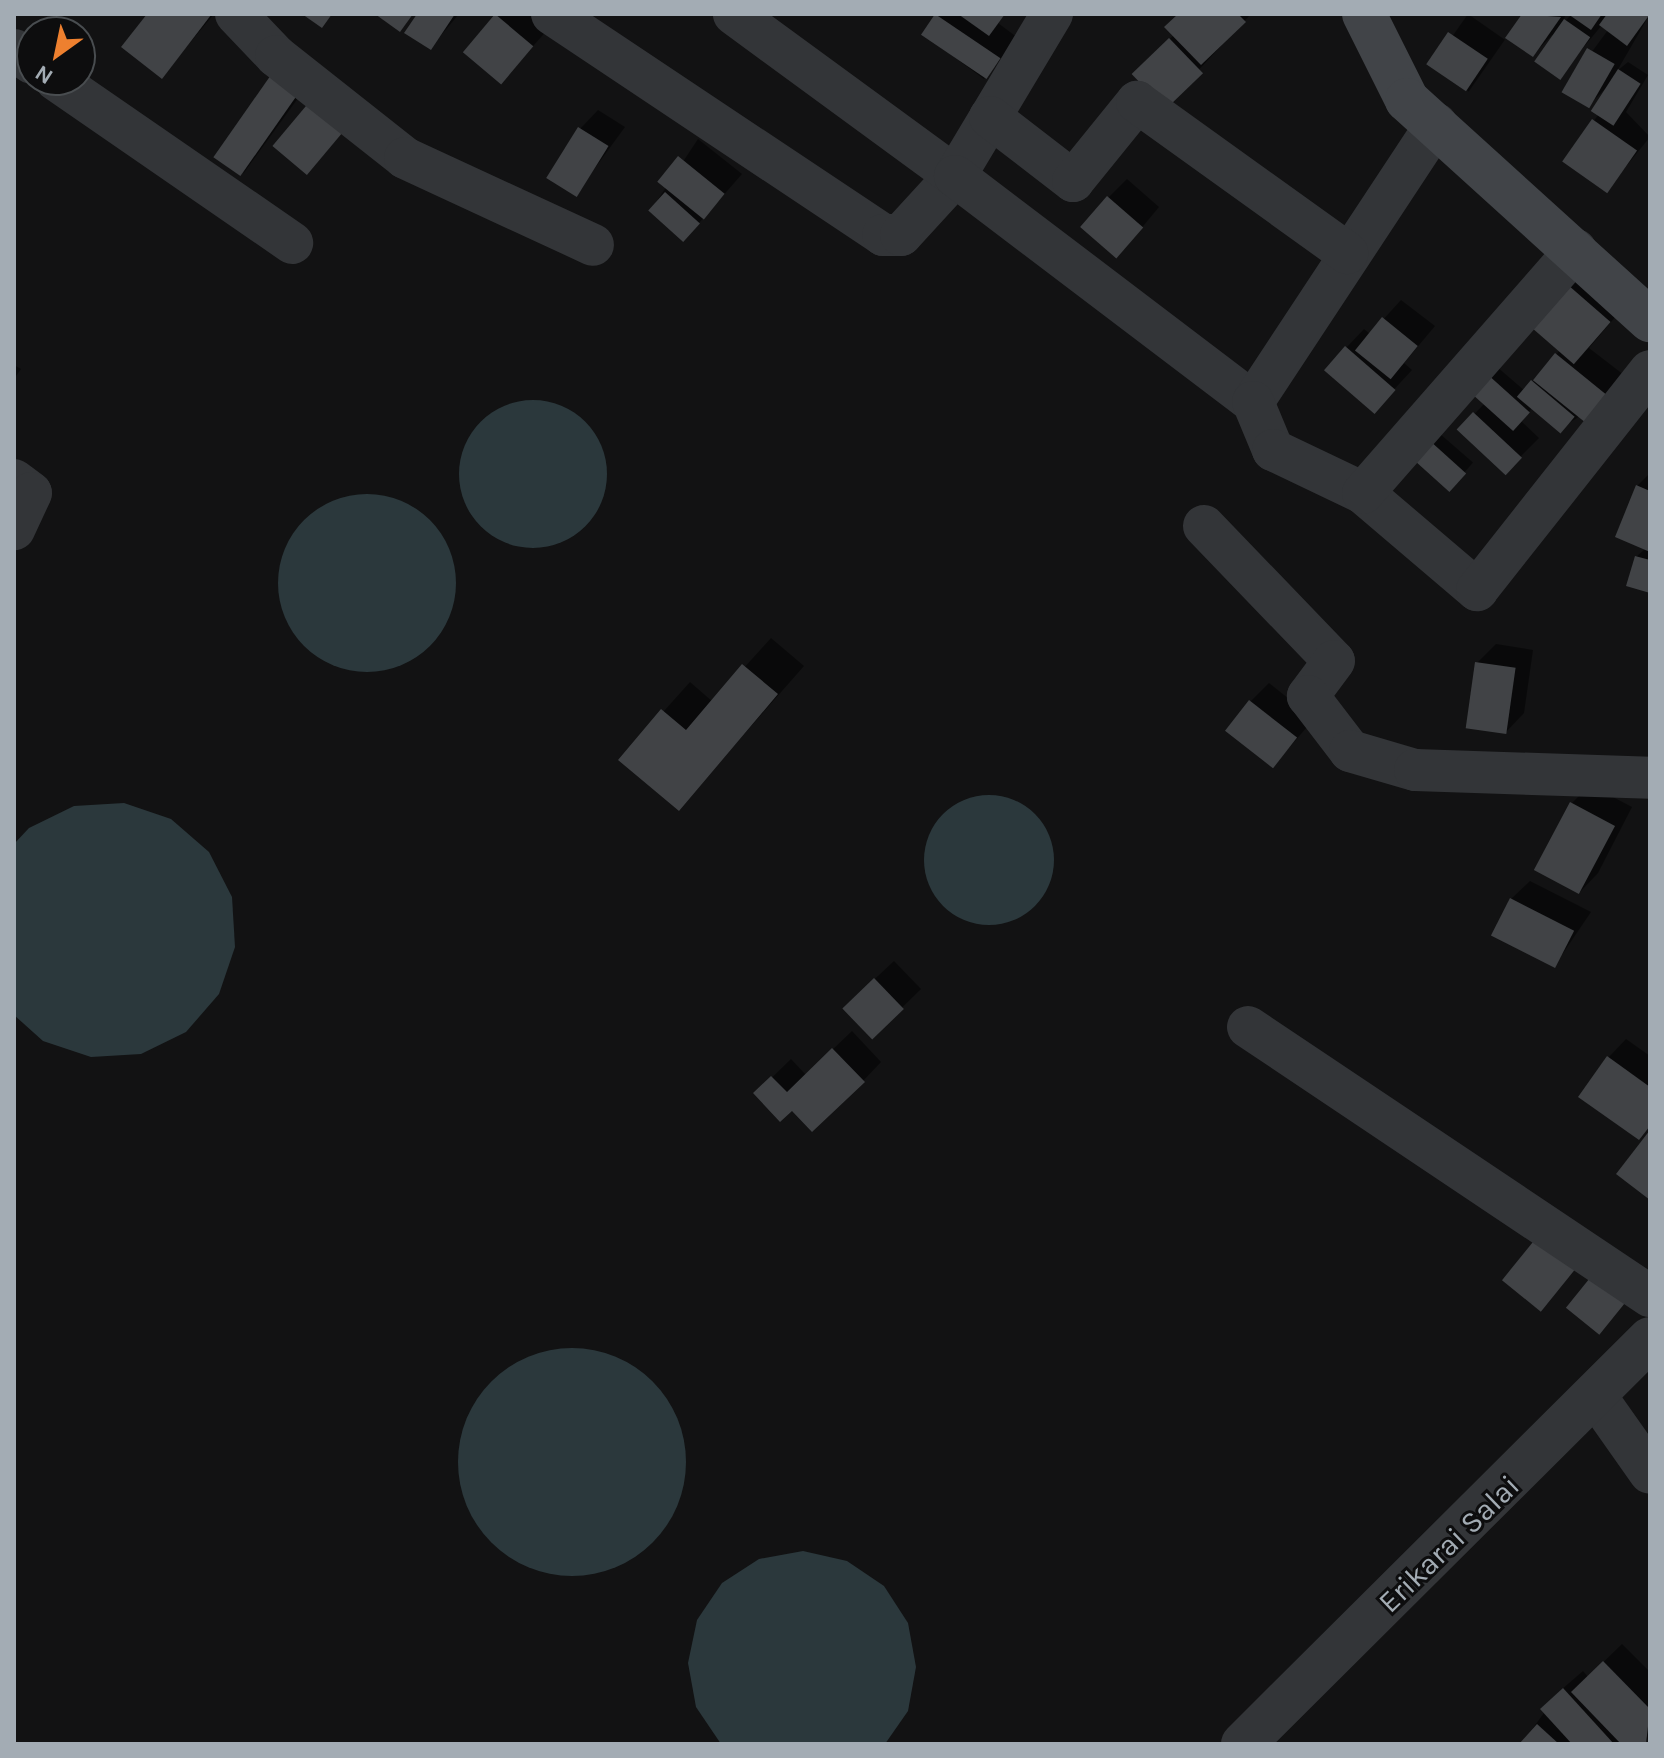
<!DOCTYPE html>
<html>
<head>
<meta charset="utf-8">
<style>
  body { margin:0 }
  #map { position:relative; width:1664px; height:1758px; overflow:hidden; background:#121213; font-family:Karla,sans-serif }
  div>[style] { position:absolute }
  .water>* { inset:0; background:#2b383c }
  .round { border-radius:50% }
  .shadow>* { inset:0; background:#0007; transform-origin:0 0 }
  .building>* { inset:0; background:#414346; transform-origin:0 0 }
  .minor>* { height:42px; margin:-21px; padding:0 21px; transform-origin:21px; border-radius:21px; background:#333538 }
  .tertiary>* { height:44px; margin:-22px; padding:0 22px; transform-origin:22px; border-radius:22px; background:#333538 }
  .secondary>* { height:44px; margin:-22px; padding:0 22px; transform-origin:22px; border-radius:22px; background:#414448 }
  span { translate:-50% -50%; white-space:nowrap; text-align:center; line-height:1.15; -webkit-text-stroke:6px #0d0d0e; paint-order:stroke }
  .street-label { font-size:30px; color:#a3acb4 }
  .frame { position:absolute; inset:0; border:16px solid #a3acb4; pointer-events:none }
  .north { position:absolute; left:16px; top:16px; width:80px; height:80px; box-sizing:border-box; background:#0d0d0e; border:2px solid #494d50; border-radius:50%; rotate:213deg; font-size:22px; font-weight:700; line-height:32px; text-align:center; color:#a3acb4 }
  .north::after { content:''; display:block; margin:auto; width:28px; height:36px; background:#ee802f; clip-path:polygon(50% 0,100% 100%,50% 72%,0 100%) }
</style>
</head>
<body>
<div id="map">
  <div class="water">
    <div class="round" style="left:459px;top:400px;width:148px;height:148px"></div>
    <div class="round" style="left:278px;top:494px;width:178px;height:178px"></div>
    <div class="round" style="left:924px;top:795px;width:130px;height:130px"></div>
    <div style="clip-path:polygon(124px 803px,171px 819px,209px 852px,232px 897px,235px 947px,219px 994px,186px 1032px,141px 1054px,91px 1057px,43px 1041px,14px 1015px,14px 844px,29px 828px,74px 806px)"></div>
    <div class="round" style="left:458px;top:1348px;width:228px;height:228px"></div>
    <div style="clip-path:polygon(803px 1551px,847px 1561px,884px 1586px,908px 1623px,916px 1667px,908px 1711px,885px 1744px,721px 1744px,696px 1707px,688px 1663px,697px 1620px,722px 1583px,759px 1559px)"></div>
  </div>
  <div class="shadow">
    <div style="clip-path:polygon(149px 14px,214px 14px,162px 76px,124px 47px)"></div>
    <div style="clip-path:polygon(419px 14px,459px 14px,431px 47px)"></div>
    <div style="clip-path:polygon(497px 14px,535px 14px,550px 27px,501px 82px,465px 52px)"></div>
    <div style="clip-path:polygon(937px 14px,1005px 14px,998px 23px,1018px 38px,984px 79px,923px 34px)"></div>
    <div style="clip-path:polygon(1180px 14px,1251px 14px,1164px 107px,1152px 56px,1174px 35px)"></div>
    <div style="left:1468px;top:14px;width:45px;height:63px;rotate:35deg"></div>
    <div style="clip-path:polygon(1524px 14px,1566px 14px,1562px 24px,1572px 14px,1650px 14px,1617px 71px,1628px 62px,1648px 75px,1626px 112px,1650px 137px,1606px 191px,1564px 160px,1599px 114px,1607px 87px,1588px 106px,1563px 91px,1608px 30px,1602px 25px,1559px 77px,1552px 35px,1533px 55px,1508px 38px)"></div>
    <div style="clip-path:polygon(292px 55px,317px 72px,243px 174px)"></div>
    <div style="clip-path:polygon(598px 110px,625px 127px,576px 194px,580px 129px)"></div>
    <div style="clip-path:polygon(698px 139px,742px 174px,692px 231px,651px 210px)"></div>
    <div style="clip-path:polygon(1127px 179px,1159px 207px,1134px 237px,1108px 198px)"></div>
    <div style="clip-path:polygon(1580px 262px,1628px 302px,1589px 348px,1624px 375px,1604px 401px,1569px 423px,1532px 408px,1521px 421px,1539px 438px,1505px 472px,1460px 429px,1485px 403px,1472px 392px,1496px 366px,1525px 391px,1542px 372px,1560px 350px,1526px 321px)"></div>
    <div style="clip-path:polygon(1401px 300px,1435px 326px,1404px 363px,1412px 370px,1375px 410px,1346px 348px,1364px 329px,1370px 334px)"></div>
    <div style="clip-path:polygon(14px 365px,21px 369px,14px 379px)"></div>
    <div style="left:1439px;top:433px;width:45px;height:35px;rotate:41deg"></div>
    <div style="clip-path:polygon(1650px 473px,1650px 591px,1636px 557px,1646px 548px,1637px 486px)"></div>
    <div style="clip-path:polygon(771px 638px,804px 666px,679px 808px,621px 759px,690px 682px,713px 702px)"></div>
    <div style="clip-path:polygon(1496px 644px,1533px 650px,1524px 713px,1506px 732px,1477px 663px)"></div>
    <div style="clip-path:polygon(1269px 683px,1314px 719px,1274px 765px,1250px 702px)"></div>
    <div style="clip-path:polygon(1590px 785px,1632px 807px,1598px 873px,1580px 892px,1572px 803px)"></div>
    <div style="clip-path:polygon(1530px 881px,1591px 912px,1555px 965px,1511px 899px)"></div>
    <div style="clip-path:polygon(894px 961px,921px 989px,872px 1037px,863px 990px)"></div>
    <div style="clip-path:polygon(852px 1031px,881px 1062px,863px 1081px,792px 1108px,755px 1094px,791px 1059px,806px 1075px)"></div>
    <div style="clip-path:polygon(1626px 1039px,1650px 1056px,1650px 1127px,1639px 1138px,1608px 1058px)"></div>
    <div style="clip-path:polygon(1622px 1644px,1650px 1672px,1650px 1737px,1643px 1744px,1521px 1744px,1561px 1690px,1583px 1671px,1588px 1677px)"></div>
  </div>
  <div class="building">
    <div style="clip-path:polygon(147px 14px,211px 15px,162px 79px,121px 47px)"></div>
    <div style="clip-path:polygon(302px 14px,332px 14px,322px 28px)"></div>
    <div style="clip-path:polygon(375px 14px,413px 14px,400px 32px)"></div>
    <div style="clip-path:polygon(417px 14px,455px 14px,431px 50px,404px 33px)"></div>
    <div style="left:495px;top:14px;width:50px;height:50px;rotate:40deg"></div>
    <div style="left:935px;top:14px;width:79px;height:25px;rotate:34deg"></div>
    <div style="clip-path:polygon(958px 14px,1005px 14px,989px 36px)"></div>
    <div style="clip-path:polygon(1178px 14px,1238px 14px,1246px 22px,1201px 65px,1164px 27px)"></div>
    <div style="clip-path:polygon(1522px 14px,1561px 17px,1533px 57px,1505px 38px)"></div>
    <div style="clip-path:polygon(1568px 14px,1602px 14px,1591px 30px)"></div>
    <div style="clip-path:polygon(1607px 14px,1650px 14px,1627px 46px,1599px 25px)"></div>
    <div style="left:1564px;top:19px;width:32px;height:52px;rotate:35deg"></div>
    <div style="left:1448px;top:32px;width:48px;height:39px;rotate:34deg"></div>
    <div style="left:1169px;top:38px;width:49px;height:52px;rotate:46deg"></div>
    <div style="left:1587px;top:48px;width:32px;height:51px;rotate:30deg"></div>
    <div style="left:1618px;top:69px;width:27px;height:50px;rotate:33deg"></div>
    <div style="left:273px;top:72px;width:33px;height:104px;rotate:35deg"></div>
    <div style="left:311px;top:100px;width:45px;height:60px;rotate:40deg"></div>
    <div style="left:1592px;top:119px;width:55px;height:52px;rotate:35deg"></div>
    <div style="left:578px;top:127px;width:36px;height:60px;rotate:32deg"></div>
    <div style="left:678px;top:156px;width:60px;height:33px;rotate:39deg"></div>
    <div style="left:665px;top:192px;width:47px;height:25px;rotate:42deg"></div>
    <div style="left:1107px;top:196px;width:48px;height:41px;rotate:41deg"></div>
    <div style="left:1560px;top:278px;width:67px;height:56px;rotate:41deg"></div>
    <div style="left:1382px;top:317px;width:46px;height:43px;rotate:39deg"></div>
    <div style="left:1345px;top:346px;width:67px;height:32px;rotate:41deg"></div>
    <div style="left:1555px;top:353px;width:67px;height:35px;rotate:39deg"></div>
    <div style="left:1486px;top:373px;width:59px;height:25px;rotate:42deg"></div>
    <div style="left:1531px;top:380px;width:57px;height:22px;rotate:40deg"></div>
    <div style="left:1473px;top:412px;width:67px;height:24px;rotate:43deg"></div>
    <div style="left:1429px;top:440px;width:50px;height:25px;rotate:42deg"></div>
    <div style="clip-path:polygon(1636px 485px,1650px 491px,1650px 552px,1615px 537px)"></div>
    <div style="clip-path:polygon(1635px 556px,1650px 560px,1650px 593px,1626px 586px)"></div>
    <div style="left:1475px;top:662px;width:41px;height:67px;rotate:8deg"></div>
    <div style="clip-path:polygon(742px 664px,778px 694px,679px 811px,618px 760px,661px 709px,686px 730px)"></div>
    <div style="left:1249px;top:700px;width:61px;height:39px;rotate:38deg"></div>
    <div style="left:1570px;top:802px;width:51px;height:77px;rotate:28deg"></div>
    <div style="left:1510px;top:898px;width:72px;height:42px;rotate:27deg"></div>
    <div style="left:874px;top:978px;width:43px;height:44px;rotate:46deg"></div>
    <div style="clip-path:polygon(832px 1048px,865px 1082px,812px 1132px,792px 1111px,780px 1122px,753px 1093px,771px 1076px,787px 1092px)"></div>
    <div style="clip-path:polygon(1607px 1056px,1650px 1087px,1650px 1126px,1639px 1140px,1578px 1097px)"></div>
    <div style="clip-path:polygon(1650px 1130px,1650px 1200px,1616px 1174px)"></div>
    <div style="left:1541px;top:1232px;width:50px;height:62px;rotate:39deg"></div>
    <div style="left:1598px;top:1268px;width:43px;height:51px;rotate:39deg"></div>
    <div style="clip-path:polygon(1603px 1661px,1650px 1709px,1646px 1744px,1621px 1744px,1571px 1692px)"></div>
    <div style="clip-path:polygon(1563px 1688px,1614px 1744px,1572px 1744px,1540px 1709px)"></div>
    <div style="clip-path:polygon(1537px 1724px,1559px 1744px,1519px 1744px)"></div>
  </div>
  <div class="minor">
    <div style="left:236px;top:14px;width:58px;rotate:46.4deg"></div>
    <div style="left:276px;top:56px;width:164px;rotate:38.3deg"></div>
    <div style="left:405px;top:158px;width:207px;rotate:24.8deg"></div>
    <div style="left:552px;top:14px;width:398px;rotate:33.7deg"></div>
    <div style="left:883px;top:235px;width:18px"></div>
    <div style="left:901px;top:235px;width:80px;rotate:-47.5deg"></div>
    <div style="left:955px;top:176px;width:274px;rotate:-143.8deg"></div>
    <div style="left:1052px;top:14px;width:189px;rotate:120.9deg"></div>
    <div style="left:955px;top:176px;width:374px;rotate:37.2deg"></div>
    <div style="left:1253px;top:402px;width:333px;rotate:-56.6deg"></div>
    <div style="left:14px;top:50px;width:22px;rotate:36deg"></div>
    <div style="left:56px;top:80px;width:287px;rotate:34.6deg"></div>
    <div style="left:990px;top:117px;width:105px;rotate:37.6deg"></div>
    <div style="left:1073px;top:181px;width:102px;rotate:-51deg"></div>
    <div style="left:1137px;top:102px;width:259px;rotate:35.7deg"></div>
    <div style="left:1253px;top:402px;width:52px;rotate:67.4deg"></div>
    <div style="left:1273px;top:450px;width:100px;rotate:25.5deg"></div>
    <div style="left:1363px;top:493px;width:150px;rotate:40.4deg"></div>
    <div style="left:1477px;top:590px;width:279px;rotate:-51.7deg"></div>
    <div style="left:14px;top:480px;width:21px;rotate:37deg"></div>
    <div style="left:31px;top:493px;width:40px;rotate:115deg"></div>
    <div style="left:1363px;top:493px;width:323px;rotate:-48.8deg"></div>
    <div style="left:1204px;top:526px;width:187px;rotate:46.1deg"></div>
    <div style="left:1334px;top:661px;width:44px;rotate:126.6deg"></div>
    <div style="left:1308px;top:696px;width:69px;rotate:52.6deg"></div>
    <div style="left:1350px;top:751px;width:68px;rotate:16.3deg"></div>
    <div style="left:1415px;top:770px;width:235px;rotate:1.9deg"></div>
    <div style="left:1248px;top:1027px;width:484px;rotate:33.8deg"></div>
    <div style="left:1595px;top:1395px;width:95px;rotate:54.8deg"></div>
  </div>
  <div class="tertiary">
    <div style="left:1243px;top:1744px;width:574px;rotate:-44.86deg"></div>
  </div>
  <div class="secondary">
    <div style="left:1364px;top:14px;width:96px;rotate:63.4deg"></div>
    <div style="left:1407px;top:100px;width:328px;rotate:42.2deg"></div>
  </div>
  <div class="street-label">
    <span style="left:1449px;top:1544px;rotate:-44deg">Erikarai Salai</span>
  </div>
  <div class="frame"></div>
  <div class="north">N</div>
</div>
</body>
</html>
